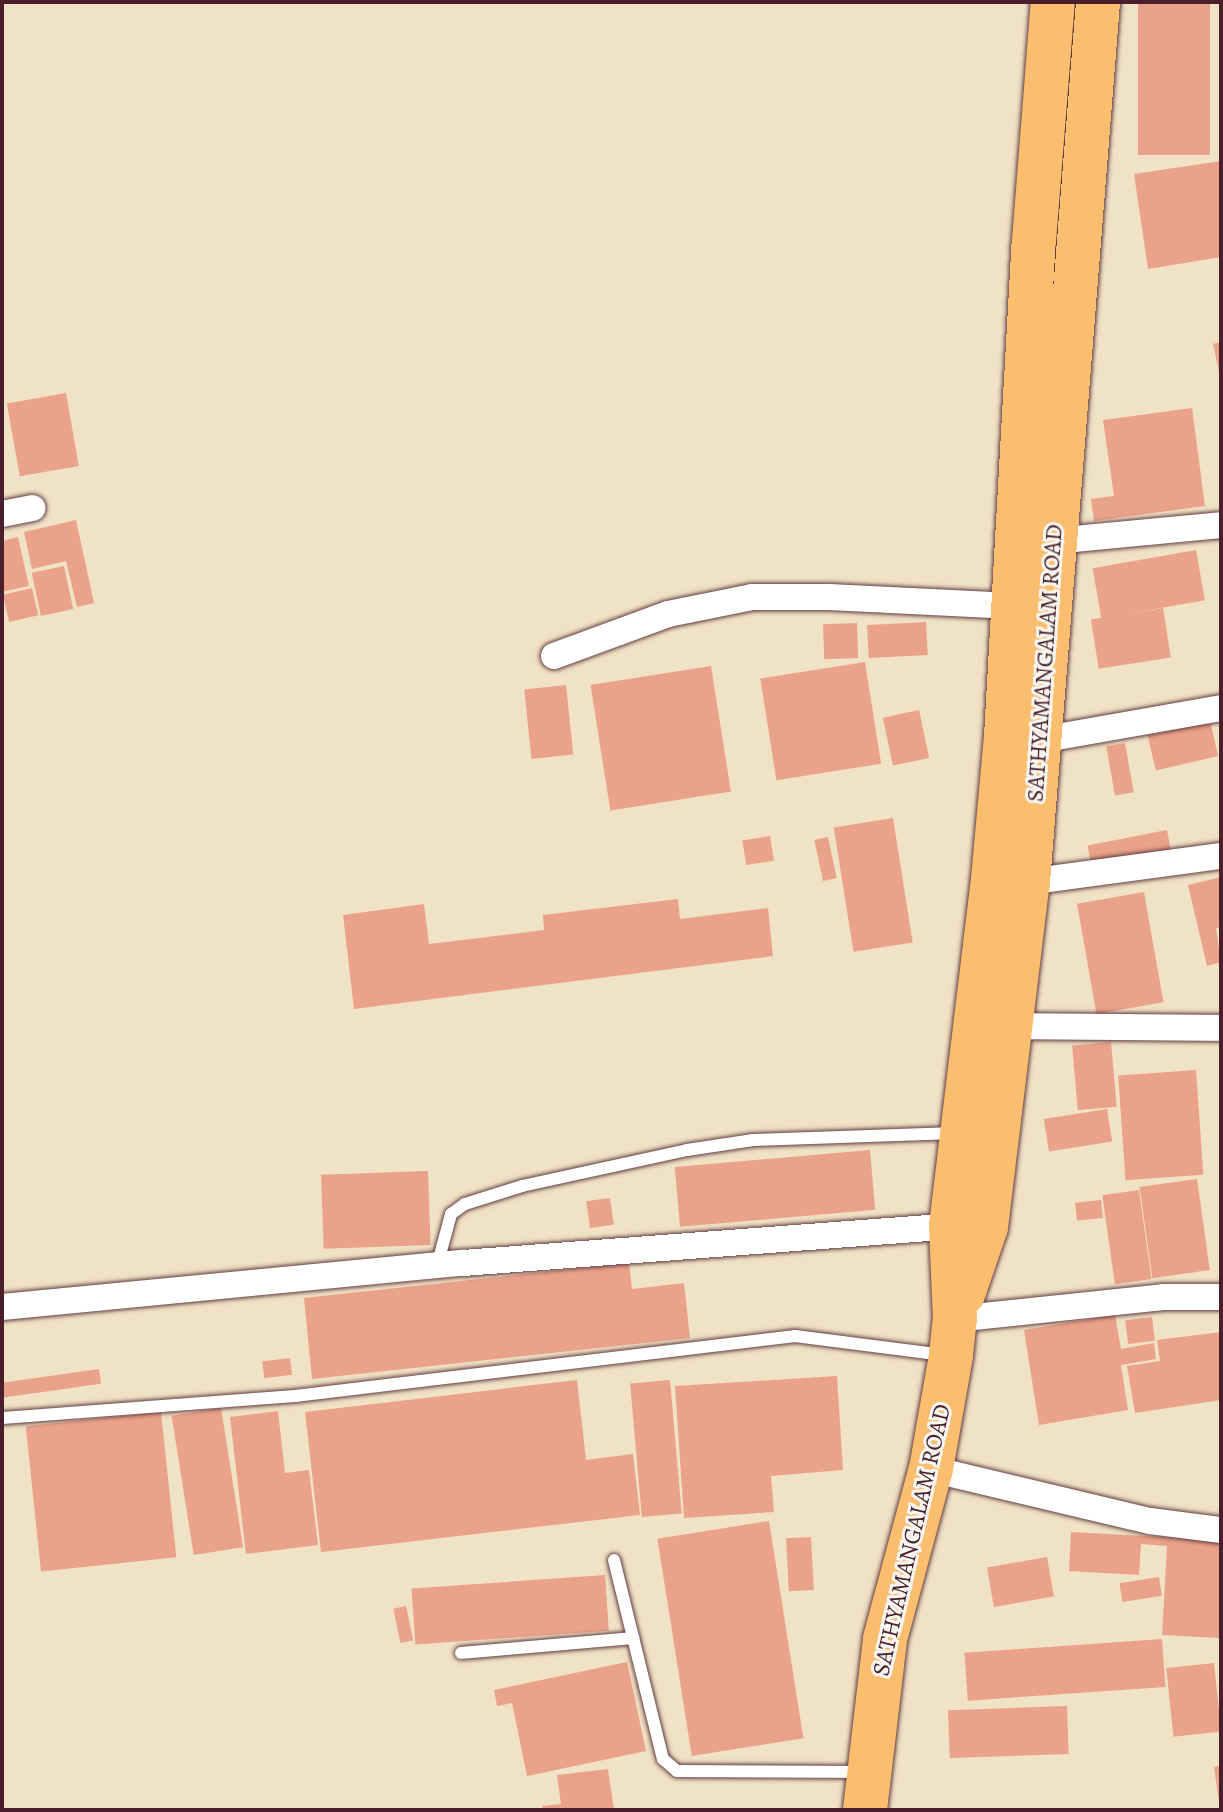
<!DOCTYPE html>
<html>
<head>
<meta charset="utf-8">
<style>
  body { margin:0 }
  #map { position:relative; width:1223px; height:1812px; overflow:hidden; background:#f0e2c5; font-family:Alegreya,serif }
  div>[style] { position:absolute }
  .building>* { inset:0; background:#eba28a; transform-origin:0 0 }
  .roads { filter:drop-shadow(0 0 2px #633c42) drop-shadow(0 0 2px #633c42) }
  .lane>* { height:12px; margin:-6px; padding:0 6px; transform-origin:6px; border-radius:6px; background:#fff }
  .street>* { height:26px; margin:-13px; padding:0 13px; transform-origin:13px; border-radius:13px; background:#fff }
  .highway>* { height:44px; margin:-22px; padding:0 22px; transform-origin:22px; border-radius:22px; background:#fbbe6e }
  span { translate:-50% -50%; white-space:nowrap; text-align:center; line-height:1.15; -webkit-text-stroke:6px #f6f6f2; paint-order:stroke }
  .street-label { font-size:24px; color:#4a1f2b }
  .frame { position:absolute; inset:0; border:4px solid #4a1f2b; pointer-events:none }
</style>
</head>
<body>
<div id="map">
  <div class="building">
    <div style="left:1138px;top:2px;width:72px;height:153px"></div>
    <div style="clip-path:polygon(1221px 161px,1221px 257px,1148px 269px,1134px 174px)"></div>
    <div style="clip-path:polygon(1221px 342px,1221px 376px,1220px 376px,1213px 344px)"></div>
    <div style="left:66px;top:393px;width:74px;height:60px;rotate:80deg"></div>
    <div style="clip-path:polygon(1192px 408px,1205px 506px,1094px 521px,1091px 499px,1114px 496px,1103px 420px)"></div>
    <div style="clip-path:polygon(76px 520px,94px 603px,77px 607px,66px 561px,32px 569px,24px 532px)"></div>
    <div style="clip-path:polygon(18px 537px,29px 586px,2px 592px,2px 541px)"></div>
    <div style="left:1196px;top:550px;width:51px;height:105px;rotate:80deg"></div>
    <div style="left:64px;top:566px;width:44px;height:33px;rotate:78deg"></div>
    <div style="left:32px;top:588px;width:28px;height:30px;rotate:77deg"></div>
    <div style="left:1163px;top:608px;width:50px;height:73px;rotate:81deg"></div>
    <div style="left:926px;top:622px;width:33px;height:59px;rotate:87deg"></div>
    <div style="left:857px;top:623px;width:35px;height:34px;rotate:88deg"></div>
    <div style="left:865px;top:662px;width:103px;height:106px;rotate:81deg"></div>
    <div style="left:711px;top:666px;width:127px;height:122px;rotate:81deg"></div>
    <div style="left:566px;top:685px;width:70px;height:42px;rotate:84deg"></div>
    <div style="left:919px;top:710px;width:49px;height:37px;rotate:78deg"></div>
    <div style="left:1210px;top:721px;width:36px;height:64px;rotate:77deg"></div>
    <div style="left:1125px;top:743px;width:50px;height:19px;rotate:80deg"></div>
    <div style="left:893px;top:818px;width:126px;height:60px;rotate:81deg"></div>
    <div style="left:1167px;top:830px;width:20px;height:81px;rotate:79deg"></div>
    <div style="left:770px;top:836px;width:25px;height:28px;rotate:81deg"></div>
    <div style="left:828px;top:837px;width:42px;height:14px;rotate:78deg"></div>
    <div style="clip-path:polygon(1221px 877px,1221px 927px,1216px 928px,1221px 962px,1207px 966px,1188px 885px)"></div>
    <div style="left:1144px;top:892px;width:112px;height:68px;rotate:80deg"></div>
    <div style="clip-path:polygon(678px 899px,680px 919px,768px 908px,773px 956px,354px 1009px,343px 915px,424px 904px,429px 944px,544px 930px,543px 915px)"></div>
    <div style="left:1111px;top:1042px;width:65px;height:39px;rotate:85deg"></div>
    <div style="left:1196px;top:1070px;width:105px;height:78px;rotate:86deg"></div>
    <div style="left:1107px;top:1109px;width:33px;height:64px;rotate:81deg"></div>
    <div style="left:870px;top:1150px;width:60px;height:196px;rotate:85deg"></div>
    <div style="left:428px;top:1171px;width:74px;height:107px;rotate:88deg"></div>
    <div style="left:1197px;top:1179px;width:92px;height:58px;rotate:82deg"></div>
    <div style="left:1139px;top:1190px;width:90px;height:37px;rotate:82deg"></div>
    <div style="left:610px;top:1198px;width:27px;height:24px;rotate:82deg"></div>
    <div style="left:1101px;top:1200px;width:18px;height:26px;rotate:84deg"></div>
    <div style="clip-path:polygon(629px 1263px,632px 1289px,684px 1283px,690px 1338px,312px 1379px,304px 1298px)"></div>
    <div style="clip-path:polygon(1115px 1315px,1121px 1349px,1154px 1343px,1156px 1359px,1121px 1365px,1128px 1410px,1039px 1425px,1024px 1330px)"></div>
    <div style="left:1152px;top:1317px;width:24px;height:27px;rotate:83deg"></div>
    <div style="clip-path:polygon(1221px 1332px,1221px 1400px,1135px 1413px,1127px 1366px,1160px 1361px,1157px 1340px)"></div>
    <div style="left:290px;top:1358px;width:17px;height:28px;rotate:83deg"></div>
    <div style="left:99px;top:1369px;width:15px;height:98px;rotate:82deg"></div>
    <div style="clip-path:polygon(837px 1376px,843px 1470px,771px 1476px,774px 1512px,684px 1518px,675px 1386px)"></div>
    <div style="clip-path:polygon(577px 1380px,586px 1460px,633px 1454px,640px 1515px,321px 1552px,305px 1412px)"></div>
    <div style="left:670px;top:1380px;width:134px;height:40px;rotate:85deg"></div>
    <div style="left:221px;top:1408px;width:141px;height:50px;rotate:81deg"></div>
    <div style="clip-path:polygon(278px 1411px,285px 1473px,309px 1470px,318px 1545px,246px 1554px,230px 1417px)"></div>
    <div style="left:161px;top:1412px;width:146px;height:136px;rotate:84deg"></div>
    <div style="left:769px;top:1521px;width:220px;height:113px;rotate:81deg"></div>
    <div style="clip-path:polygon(1071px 1532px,1221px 1540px,1221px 1638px,1162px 1635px,1167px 1546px,1141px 1544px,1139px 1575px,1069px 1571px)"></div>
    <div style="left:811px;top:1537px;width:53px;height:25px;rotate:87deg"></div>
    <div style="left:1047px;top:1557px;width:40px;height:61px;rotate:80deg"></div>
    <div style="left:605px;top:1575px;width:56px;height:194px;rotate:86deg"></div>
    <div style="left:1159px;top:1577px;width:19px;height:40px;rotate:81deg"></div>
    <div style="left:406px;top:1606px;width:35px;height:13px;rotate:78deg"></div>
    <div style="left:1162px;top:1639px;width:48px;height:198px;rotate:86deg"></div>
    <div style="clip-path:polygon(627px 1662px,646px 1751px,527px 1776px,512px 1703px,497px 1706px,494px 1690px)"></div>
    <div style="left:1214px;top:1663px;width:69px;height:48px;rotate:84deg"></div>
    <div style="left:1067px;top:1706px;width:48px;height:119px;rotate:88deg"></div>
    <div style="clip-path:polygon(1221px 1766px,1221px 1801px,1219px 1801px,1214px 1767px)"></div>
    <div style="clip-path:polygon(608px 1769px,614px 1810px,543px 1810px,542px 1806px,561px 1804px,557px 1775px)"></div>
  </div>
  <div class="roads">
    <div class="lane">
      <div style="left:437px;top:1266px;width:54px;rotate:-74.9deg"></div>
      <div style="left:451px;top:1214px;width:17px;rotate:-36deg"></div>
      <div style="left:465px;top:1204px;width:60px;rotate:-17.5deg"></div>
      <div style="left:522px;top:1186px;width:169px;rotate:-12.3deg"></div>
      <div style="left:687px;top:1150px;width:67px;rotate:-8.6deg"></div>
      <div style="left:753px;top:1140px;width:203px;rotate:-2deg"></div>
      <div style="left:2px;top:1418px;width:294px;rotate:-4.3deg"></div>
      <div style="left:295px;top:1396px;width:504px;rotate:-6.84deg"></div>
      <div style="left:795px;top:1336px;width:150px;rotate:7.3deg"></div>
      <div style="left:614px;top:1560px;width:205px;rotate:76.2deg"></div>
      <div style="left:663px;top:1759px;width:18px;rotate:41deg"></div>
      <div style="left:677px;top:1771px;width:185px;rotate:0.3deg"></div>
      <div style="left:461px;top:1653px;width:173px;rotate:-5deg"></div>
    </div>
    <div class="street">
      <div style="left:2px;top:514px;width:31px;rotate:-11deg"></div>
      <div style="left:1042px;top:542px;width:180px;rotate:-5.4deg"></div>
      <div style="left:554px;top:656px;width:121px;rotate:-20.2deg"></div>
      <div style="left:668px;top:614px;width:86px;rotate:-11.4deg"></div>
      <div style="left:752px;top:597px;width:77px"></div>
      <div style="left:829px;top:597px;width:184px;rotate:2.8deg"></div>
      <div style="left:1040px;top:740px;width:184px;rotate:-10deg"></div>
      <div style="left:1028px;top:882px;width:195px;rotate:-7.7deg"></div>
      <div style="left:1011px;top:1026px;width:210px;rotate:0.5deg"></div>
      <div style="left:2px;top:1307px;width:463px;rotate:-5.5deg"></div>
      <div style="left:463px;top:1263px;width:489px;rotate:-4.3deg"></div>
      <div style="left:955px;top:1319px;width:209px;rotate:-6deg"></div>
      <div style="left:1163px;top:1297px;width:58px"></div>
      <div style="left:931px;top:1469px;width:225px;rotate:13.4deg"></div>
      <div style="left:1150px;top:1521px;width:72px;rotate:7.2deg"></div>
    </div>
    <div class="highway">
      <div style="left:963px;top:1294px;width:71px;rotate:-71.1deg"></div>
      <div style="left:986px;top:1227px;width:348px;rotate:-83.1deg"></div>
      <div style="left:1028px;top:882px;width:883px;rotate:-85.45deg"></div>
      <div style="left:865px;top:1810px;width:172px;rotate:-83.3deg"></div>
      <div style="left:885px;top:1639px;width:176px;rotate:-74.9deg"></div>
      <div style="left:931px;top:1469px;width:116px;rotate:-80deg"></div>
      <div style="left:951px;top:1355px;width:36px;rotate:-84deg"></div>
      <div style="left:955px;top:1319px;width:93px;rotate:-92.5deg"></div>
      <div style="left:951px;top:1226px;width:350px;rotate:-83.1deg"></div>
      <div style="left:993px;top:879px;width:143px;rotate:-84.8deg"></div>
      <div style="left:1006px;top:737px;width:497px;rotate:-86.8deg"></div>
      <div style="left:1034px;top:241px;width:240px;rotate:-85.5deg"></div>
    </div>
  </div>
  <div class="street-label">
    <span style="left:1045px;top:663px;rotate:-86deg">SATHYAMANGALAM ROAD</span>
    <span style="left:912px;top:1540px;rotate:-77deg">SATHYAMANGALAM ROAD</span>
  </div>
  <div class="frame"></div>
</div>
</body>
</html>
